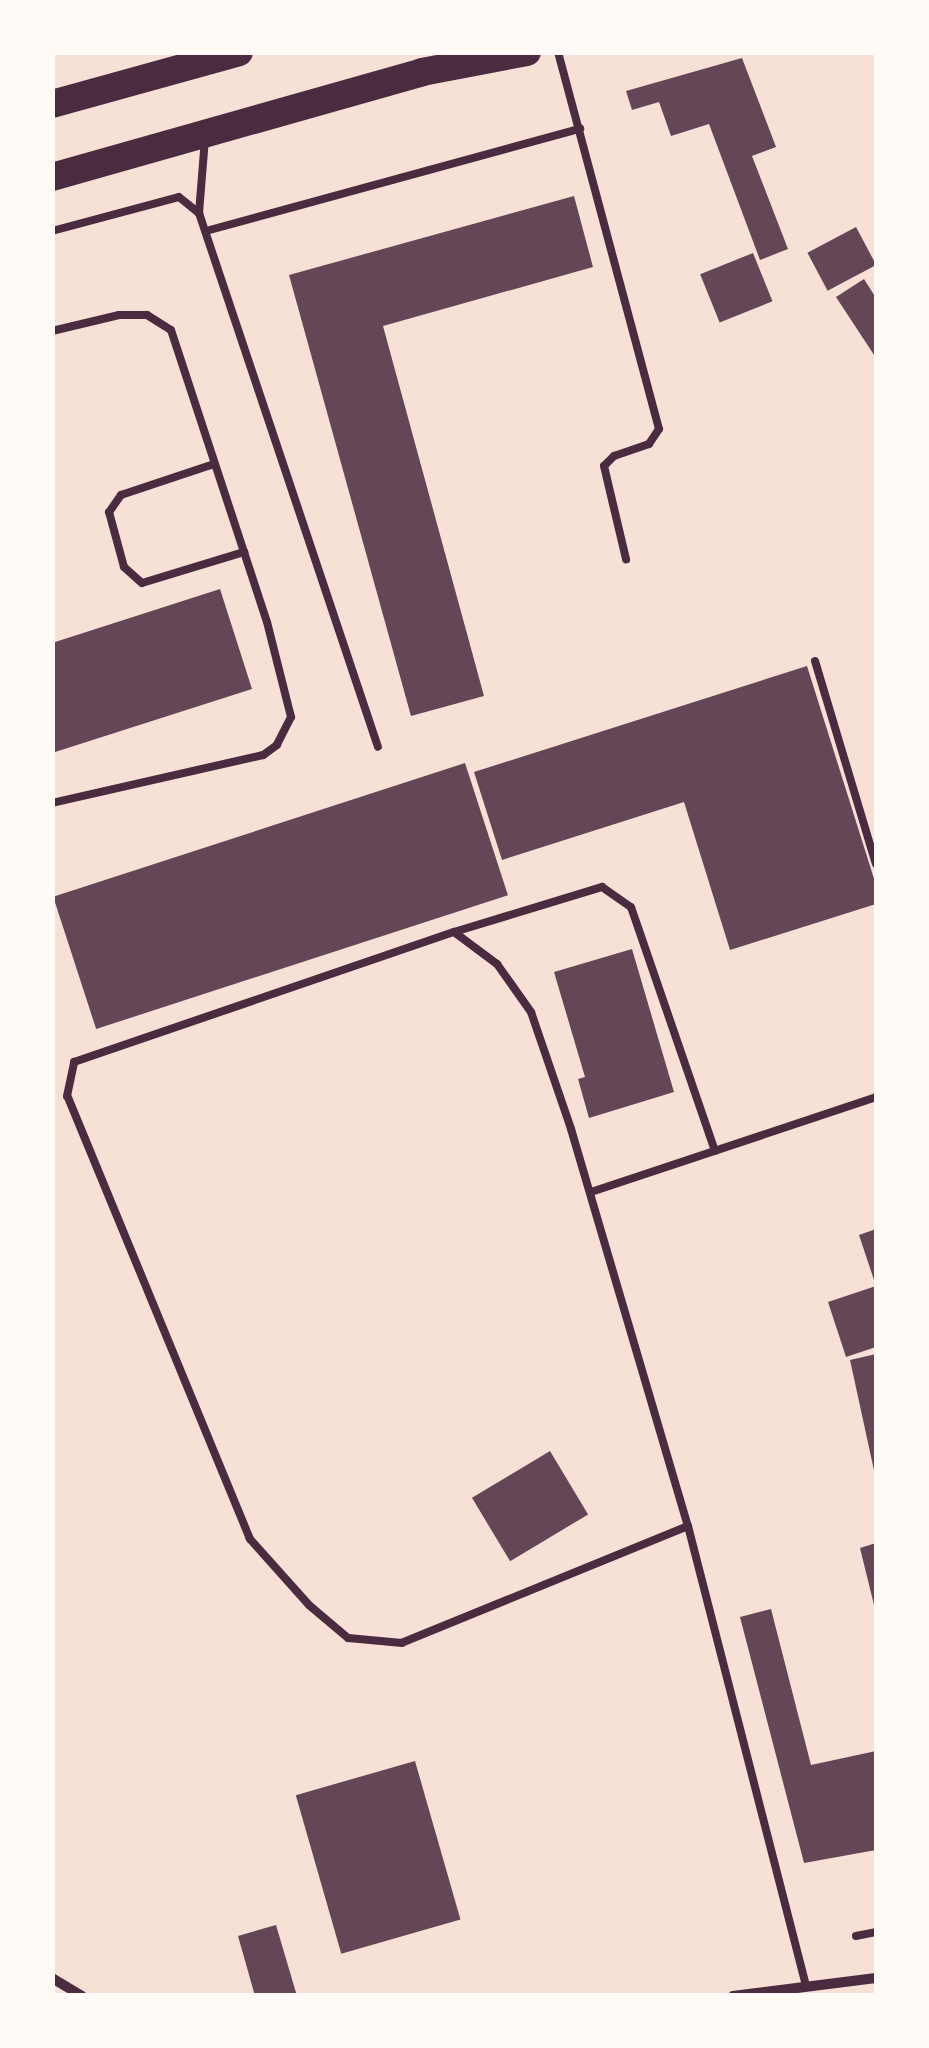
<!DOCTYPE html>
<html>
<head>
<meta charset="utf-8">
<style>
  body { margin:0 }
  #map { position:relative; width:929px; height:2048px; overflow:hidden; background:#f7e1d7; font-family:"Fira Sans",sans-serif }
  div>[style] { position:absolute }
  .building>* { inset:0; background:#644757; transform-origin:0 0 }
  .service>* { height:8px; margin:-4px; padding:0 4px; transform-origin:4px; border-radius:4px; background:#4a2c40 }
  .minor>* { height:10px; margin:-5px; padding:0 5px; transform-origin:5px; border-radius:5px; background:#4a2c40 }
  .trunk>* { height:28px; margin:-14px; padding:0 14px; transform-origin:14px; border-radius:14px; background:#4a2c40 }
  span { translate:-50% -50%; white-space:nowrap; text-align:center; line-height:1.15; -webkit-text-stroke:10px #fffaf5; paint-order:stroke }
  .frame { position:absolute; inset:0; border:55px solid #fffaf5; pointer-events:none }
</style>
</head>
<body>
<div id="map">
  <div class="building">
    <div style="clip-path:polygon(742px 58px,776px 147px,752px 156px,788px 249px,760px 260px,709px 124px,671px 136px,659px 102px,632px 110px,626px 91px)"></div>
    <div style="clip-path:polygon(574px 196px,593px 267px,383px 326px,484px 696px,411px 716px,289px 275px)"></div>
    <div style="left:856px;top:227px;width:43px;height:55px;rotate:62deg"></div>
    <div style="left:753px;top:253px;width:52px;height:57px;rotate:68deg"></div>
    <div style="clip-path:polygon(864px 279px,876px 298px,876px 358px,836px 297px)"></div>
    <div style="clip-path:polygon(220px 589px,252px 689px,52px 753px,52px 643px)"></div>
    <div style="clip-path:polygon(807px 666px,876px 885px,876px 904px,730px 950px,684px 802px,502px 860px,474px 772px)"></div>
    <div style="left:465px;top:763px;width:139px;height:433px;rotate:72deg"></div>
    <div style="clip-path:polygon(632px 949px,674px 1092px,589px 1118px,578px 1079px,585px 1077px,554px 972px)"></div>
    <div style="clip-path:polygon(876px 1229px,876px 1286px,859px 1235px)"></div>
    <div style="clip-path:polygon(876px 1286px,876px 1347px,846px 1357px,828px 1302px)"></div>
    <div style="clip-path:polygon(876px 1354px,876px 1475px,875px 1475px,850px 1360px)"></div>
    <div style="left:550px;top:1451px;width:74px;height:91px;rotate:59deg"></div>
    <div style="clip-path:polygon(876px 1543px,876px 1609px,875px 1609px,860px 1548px)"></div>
    <div style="clip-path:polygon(771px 1609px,811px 1765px,876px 1751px,876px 1850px,804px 1863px,740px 1617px)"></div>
    <div style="left:415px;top:1761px;width:165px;height:124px;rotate:74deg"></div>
    <div style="clip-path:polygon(276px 1925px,297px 1996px,255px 1996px,238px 1936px)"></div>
  </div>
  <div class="service">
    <div style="left:558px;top:52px;width:390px;rotate:75deg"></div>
    <div style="left:659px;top:429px;width:18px;rotate:124deg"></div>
    <div style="left:649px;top:444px;width:37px;rotate:161deg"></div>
    <div style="left:614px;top:456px;width:14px;rotate:135deg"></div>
    <div style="left:604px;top:466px;width:96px;rotate:76.7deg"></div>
    <div style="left:199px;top:213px;width:74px;rotate:-85.4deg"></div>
    <div style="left:52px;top:231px;width:131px;rotate:-15deg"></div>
    <div style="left:179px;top:197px;width:26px;rotate:39deg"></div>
    <div style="left:199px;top:213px;width:563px;rotate:71.47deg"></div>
    <div style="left:206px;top:231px;width:388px;rotate:-15.3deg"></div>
    <div style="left:52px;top:331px;width:69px;rotate:-13.4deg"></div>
    <div style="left:119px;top:315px;width:28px"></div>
    <div style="left:147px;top:315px;width:28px;rotate:32deg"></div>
    <div style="left:171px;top:330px;width:307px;rotate:71.8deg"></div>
    <div style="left:267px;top:622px;width:98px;rotate:75.8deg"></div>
    <div style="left:291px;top:717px;width:31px;rotate:117deg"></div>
    <div style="left:277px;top:745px;width:17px;rotate:144deg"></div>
    <div style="left:263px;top:755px;width:216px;rotate:167.2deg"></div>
    <div style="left:214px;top:464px;width:98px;rotate:161.6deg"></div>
    <div style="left:121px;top:495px;width:21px;rotate:125deg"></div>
    <div style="left:109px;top:512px;width:57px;rotate:74.7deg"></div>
    <div style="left:124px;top:567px;width:24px;rotate:42deg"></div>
    <div style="left:142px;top:583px;width:107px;rotate:-16.9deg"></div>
    <div style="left:815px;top:661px;width:212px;rotate:73.3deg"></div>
    <div style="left:454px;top:932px;width:54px;rotate:36.7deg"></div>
    <div style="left:497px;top:964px;width:59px;rotate:54.7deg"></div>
    <div style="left:531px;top:1012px;width:124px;rotate:71.1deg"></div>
    <div style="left:571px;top:1129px;width:414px;rotate:73.6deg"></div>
    <div style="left:688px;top:1526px;width:473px;rotate:75.6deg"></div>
    <div style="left:591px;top:1192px;width:300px;rotate:-18.4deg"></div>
    <div style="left:688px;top:1526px;width:309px;rotate:157.8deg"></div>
    <div style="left:402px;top:1643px;width:54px;rotate:-174.7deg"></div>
    <div style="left:348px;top:1638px;width:51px;rotate:-139.8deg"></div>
    <div style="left:309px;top:1605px;width:89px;rotate:-131.8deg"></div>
    <div style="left:250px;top:1539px;width:479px;rotate:-112.4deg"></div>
    <div style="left:67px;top:1096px;width:35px;rotate:-78deg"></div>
    <div style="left:74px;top:1062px;width:402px;rotate:-18.9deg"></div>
    <div style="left:454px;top:932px;width:155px;rotate:-16.9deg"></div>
    <div style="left:602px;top:887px;width:35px;rotate:35deg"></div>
    <div style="left:631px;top:907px;width:258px;rotate:71deg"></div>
    <div style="left:856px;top:1936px;width:20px;rotate:-11deg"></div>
  </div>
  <div class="minor">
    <div style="left:52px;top:1978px;width:35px;rotate:31deg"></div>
    <div style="left:733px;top:1996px;width:144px;rotate:-7.2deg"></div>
  </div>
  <div class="trunk">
    <div style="left:52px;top:104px;width:194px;rotate:-15.5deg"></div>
    <div style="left:52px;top:177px;width:385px;rotate:-15.8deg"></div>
    <div style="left:422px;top:72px;width:107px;rotate:-10.8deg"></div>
  </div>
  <div class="frame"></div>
</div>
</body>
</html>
